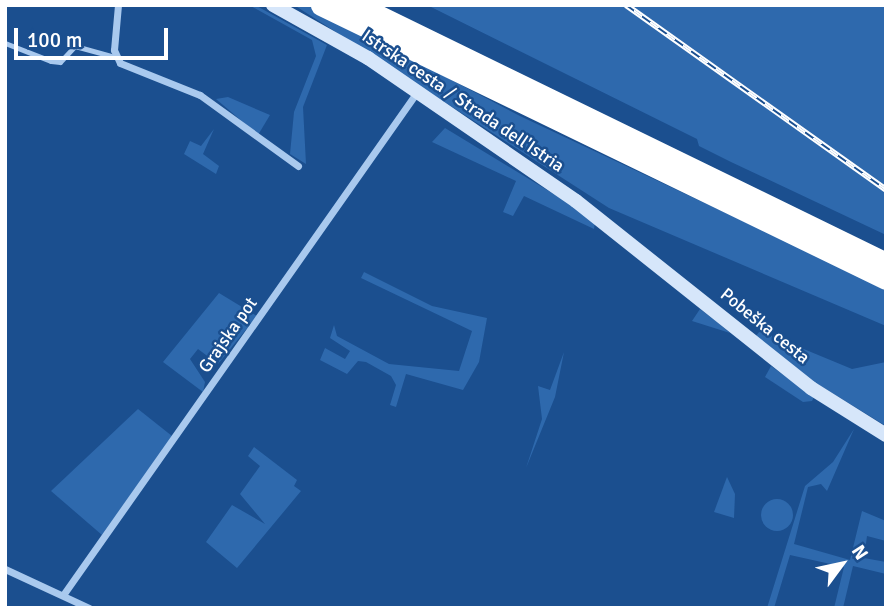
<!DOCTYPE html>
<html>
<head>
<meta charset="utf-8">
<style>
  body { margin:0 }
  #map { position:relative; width:891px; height:613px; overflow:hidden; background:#1b4f8f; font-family:Signika,sans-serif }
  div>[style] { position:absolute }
  .green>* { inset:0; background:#2e69ad }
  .round { border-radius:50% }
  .lane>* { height:5px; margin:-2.5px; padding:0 2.5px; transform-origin:2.5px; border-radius:2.5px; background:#a9c9ee }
  .street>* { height:7px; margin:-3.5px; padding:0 3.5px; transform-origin:3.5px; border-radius:3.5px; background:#a9c9ee }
  .secondary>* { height:14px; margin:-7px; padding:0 7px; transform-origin:7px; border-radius:7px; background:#d6e6fa }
  .highway>* { height:21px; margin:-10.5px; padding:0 10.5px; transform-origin:10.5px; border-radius:10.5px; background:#fff }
  .rail>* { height:6px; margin-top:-3px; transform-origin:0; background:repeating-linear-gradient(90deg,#1b4f8f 0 10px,#fff 0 20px); box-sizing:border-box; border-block:2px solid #fff }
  span { translate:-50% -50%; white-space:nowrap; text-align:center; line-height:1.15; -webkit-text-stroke:5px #1b4f8f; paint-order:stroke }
  .street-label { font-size:18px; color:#fff }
  .frame { position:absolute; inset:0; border:7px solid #fff; pointer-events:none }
  .north { position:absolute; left:807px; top:529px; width:70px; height:70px; -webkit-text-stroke:5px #1b4f8f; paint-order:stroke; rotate:57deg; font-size:19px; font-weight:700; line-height:28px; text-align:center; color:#fff }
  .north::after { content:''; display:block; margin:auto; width:24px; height:32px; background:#fff; clip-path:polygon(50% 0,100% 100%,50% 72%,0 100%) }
  .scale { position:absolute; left:14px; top:28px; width:154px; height:32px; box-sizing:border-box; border:4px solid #fff; border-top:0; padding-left:9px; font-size:21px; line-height:24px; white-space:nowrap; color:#fff; -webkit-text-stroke:5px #1b4f8f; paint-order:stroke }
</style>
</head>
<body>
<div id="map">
  <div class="green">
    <div style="clip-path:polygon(249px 5px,255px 5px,327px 45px,303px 107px,306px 164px,290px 154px,294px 112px,316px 56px,312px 40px)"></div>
    <div style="clip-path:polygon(294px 5px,309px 5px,520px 116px,849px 271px,886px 291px,886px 326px,609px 208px)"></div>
    <div style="clip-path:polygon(427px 5px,886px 5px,886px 235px,731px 162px,699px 146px,697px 139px)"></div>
    <div style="clip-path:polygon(228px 97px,270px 115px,258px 135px,216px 99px)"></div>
    <div style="clip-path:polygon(445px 128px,580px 210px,595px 222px,594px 229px,524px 196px,513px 216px,503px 212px,516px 181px,432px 142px)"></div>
    <div style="clip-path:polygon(214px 129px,203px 154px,219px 166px,216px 174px,184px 154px,190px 141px,201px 146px)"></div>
    <div style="clip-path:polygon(364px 272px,432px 306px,487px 318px,479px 362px,463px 390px,406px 374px,396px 407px,390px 405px,396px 385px,391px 376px,366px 362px,358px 361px,347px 374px,320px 360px,325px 348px,345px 359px,350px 351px,330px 338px,334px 325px,337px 336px,389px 364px,459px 371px,472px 331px,361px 278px)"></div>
    <div style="clip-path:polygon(219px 293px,257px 316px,218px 364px,198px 349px,190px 359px,205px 382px,203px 392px,163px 362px)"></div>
    <div style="clip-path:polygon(700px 309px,717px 322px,730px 333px,692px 321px)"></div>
    <div style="clip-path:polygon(760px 331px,852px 369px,886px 362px,886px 426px,816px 383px,755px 337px)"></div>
    <div style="clip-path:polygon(564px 352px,555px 397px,526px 468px,542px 419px,538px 386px,550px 390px)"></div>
    <div style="clip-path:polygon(771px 366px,814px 397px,812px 401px,803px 402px,765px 377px)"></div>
    <div style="clip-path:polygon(138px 409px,172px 436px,102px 535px,51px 491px)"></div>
    <div style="clip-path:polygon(854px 429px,827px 491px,821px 484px,808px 487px,794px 544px,850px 560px,862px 511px,886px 521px,886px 541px,867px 536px,864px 558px,886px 562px,886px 574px,853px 566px,843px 608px,834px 608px,844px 567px,790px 555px,774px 608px,767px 608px,805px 486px,833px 462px)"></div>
    <div style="clip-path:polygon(254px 447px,297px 480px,294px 486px,301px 491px,237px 568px,206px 542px,232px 505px,265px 524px,240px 494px,260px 466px,248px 456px)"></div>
    <div style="clip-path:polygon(727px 477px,735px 494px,734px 518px,714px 512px)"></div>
    <div class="round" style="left:761px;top:499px;width:32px;height:32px"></div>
  </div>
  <div class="lane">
    <div style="left:5px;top:43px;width:49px;rotate:21.4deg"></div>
    <div style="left:51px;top:61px;width:9px;rotate:6deg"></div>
    <div style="left:60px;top:62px;width:22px;rotate:-47deg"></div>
    <div style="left:75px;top:46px;width:41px;rotate:15.4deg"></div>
  </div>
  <div class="street">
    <div style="left:118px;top:5px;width:45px;rotate:95.1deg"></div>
    <div style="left:114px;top:50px;width:14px;rotate:65deg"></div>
    <div style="left:120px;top:63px;width:86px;rotate:21.8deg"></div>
    <div style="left:200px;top:95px;width:121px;rotate:35.9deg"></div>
    <div style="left:5px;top:569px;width:93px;rotate:24.9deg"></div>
    <div style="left:63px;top:595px;width:615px;rotate:-54.86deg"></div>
  </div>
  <div class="secondary">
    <div style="left:273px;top:5px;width:109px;rotate:29.2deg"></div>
    <div style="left:368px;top:58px;width:252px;rotate:34.5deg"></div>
    <div style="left:576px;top:201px;width:300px;rotate:38.5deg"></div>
    <div style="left:811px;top:388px;width:89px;rotate:32.1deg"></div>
  </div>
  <div class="highway">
    <div style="left:321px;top:5px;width:628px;rotate:25.87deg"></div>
    <div style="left:357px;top:5px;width:589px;rotate:26deg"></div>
  </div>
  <div class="rail">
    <div style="left:626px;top:5px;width:319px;rotate:35.4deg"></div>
  </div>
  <div class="street-label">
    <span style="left:463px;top:101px;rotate:34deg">Istrska cesta / Strada dell'Istria</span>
    <span style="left:765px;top:326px;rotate:39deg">Pobeška cesta</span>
    <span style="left:228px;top:335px;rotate:-55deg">Grajska pot</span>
  </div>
  <div class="frame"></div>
  <div class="north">N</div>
  <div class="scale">100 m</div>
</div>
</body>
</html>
